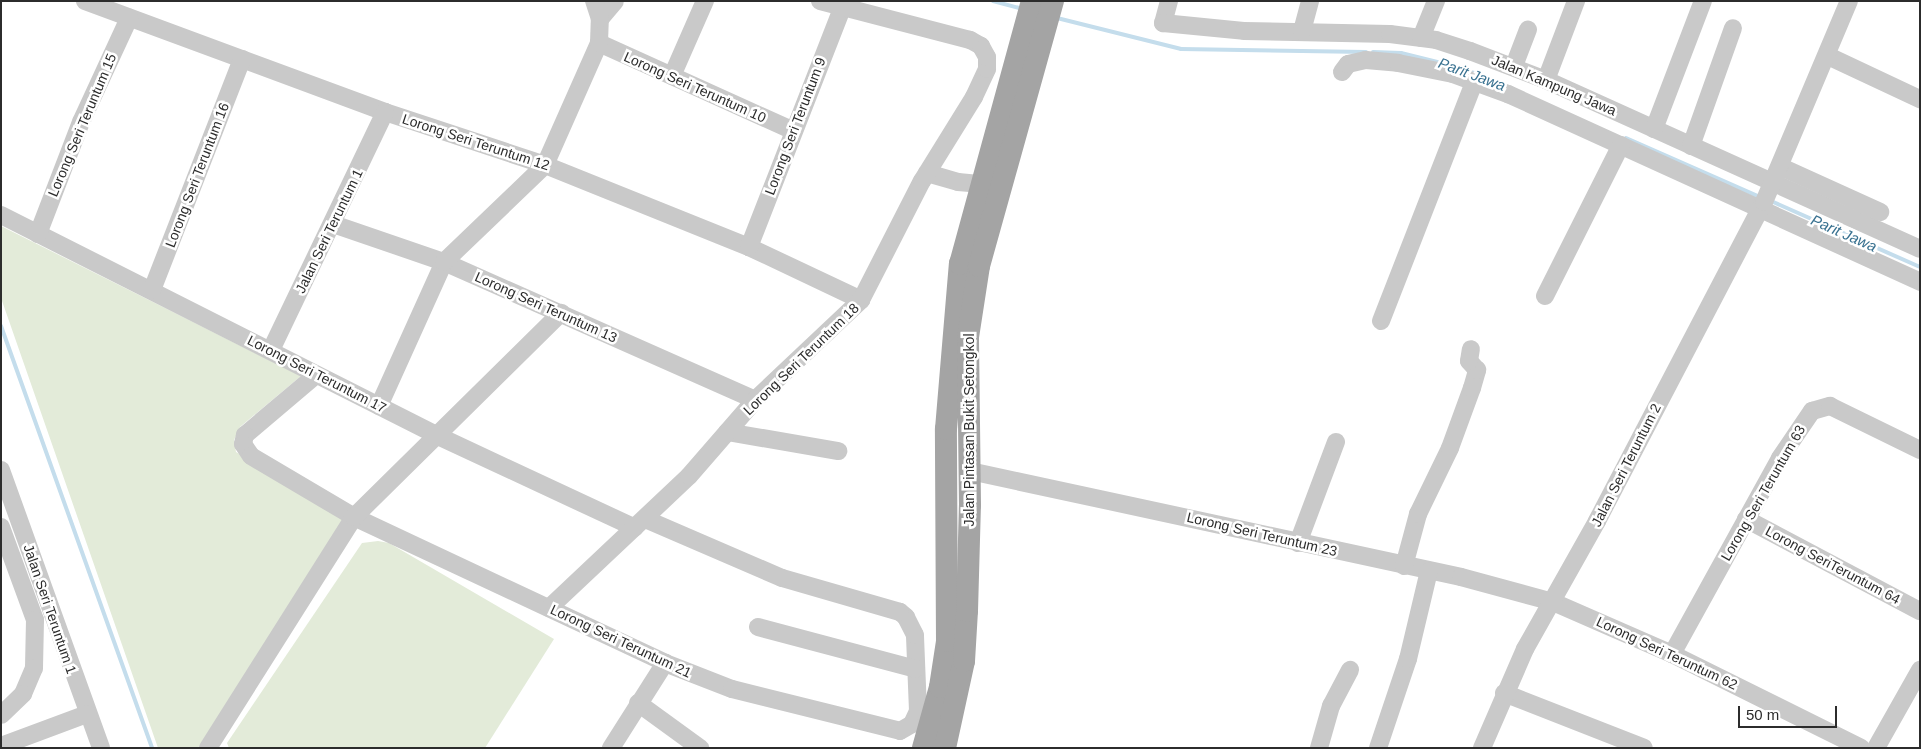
<!DOCTYPE html>
<html>
<head>
<meta charset="utf-8">
<style>
  body { margin:0 }
  #map { position:relative; width:1921px; height:749px; overflow:hidden; background:#fff; font-family:Arial,sans-serif }
  div>[style] { position:absolute }
  .green>* { inset:0; background:#e3ebd9 }
  .stream>* { height:4px; margin:-2px; padding:0 2px; transform-origin:2px; border-radius:2px; background:#c4ddec }
  .minor>* { height:18px; margin:-9px; padding:0 9px; transform-origin:9px; border-radius:9px; background:#c9c9c9 }
  .major>* { height:22px; margin:-11px; padding:0 11px; transform-origin:11px; border-radius:11px; background:#a4a4a4 }
  span { translate:-50% -50%; white-space:nowrap; text-align:center; line-height:1.15; -webkit-text-stroke:5px #fff; paint-order:stroke }
  .street-label { font-size:14px; color:#2c2c2c }
  .water-label { font-size:15px; color:#387190; font-style:italic }
  .frame { position:absolute; inset:0; border:2px solid #2c2c2c; pointer-events:none }
  .scale { position:absolute; left:1738px; top:706px; width:99px; height:22px; box-sizing:border-box; border:2px solid #2c2c2c; border-top:0; padding-left:6px; font-size:15px; line-height:18px; white-space:nowrap; color:#2c2c2c; -webkit-text-stroke:4px #fff; paint-order:stroke }
</style>
</head>
<body>
<div id="map">
  <div class="green">
    <div style="clip-path:polygon(1px 226px,301px 376px,240px 427px,234px 440px,236px 452px,343px 513px,342px 524px,198px 748px,158px 748px,1px 298px)"></div>
    <div style="clip-path:polygon(378px 541px,389px 543px,554px 639px,485px 748px,229px 748px,227px 743px,362px 543px)"></div>
  </div>
  <div class="stream">
    <div style="left:993px;top:1px;width:31px;rotate:15deg"></div>
    <div style="left:1057px;top:18px;width:128px;rotate:14deg"></div>
    <div style="left:1181px;top:49px;width:185px;rotate:0.9deg"></div>
    <div style="left:1373px;top:52px;width:28px;rotate:2deg"></div>
    <div style="left:1401px;top:53px;width:55px;rotate:13.8deg"></div>
    <div style="left:1463px;top:69px;width:20px;rotate:20deg"></div>
    <div style="left:1626px;top:138px;width:149px;rotate:23.8deg"></div>
    <div style="left:1771px;top:201px;width:163px;rotate:23.9deg"></div>
    <div style="left:1px;top:326px;width:448px;rotate:70.3deg"></div>
  </div>
  <div class="minor">
    <div style="left:85px;top:1px;width:320px;rotate:20.3deg"></div>
    <div style="left:385px;top:112px;width:169px;rotate:18.3deg"></div>
    <div style="left:545px;top:165px;width:220px;rotate:21.9deg"></div>
    <div style="left:749px;top:247px;width:124px;rotate:25.3deg"></div>
    <div style="left:1169px;top:1px;width:23px;rotate:105deg"></div>
    <div style="left:1163px;top:23px;width:81px;rotate:5.6deg"></div>
    <div style="left:1244px;top:31px;width:146px;rotate:1.2deg"></div>
    <div style="left:1390px;top:34px;width:46px;rotate:7.4deg"></div>
    <div style="left:1436px;top:40px;width:36px;rotate:18deg"></div>
    <div style="left:1470px;top:51px;width:81px;rotate:20.9deg"></div>
    <div style="left:1546px;top:80px;width:410px;rotate:24.3deg"></div>
    <div style="left:600px;top:19px;width:23px;rotate:-50deg"></div>
    <div style="left:1302px;top:31px;width:31px;rotate:-75deg"></div>
    <div style="left:1421px;top:38px;width:40px;rotate:-68deg"></div>
    <div style="left:599px;top:43px;width:212px;rotate:24.3deg"></div>
    <div style="left:1828px;top:56px;width:102px;rotate:25.1deg"></div>
    <div style="left:1514px;top:66px;width:39px;rotate:-69deg"></div>
    <div style="left:1342px;top:72px;width:10px;rotate:-53deg"></div>
    <div style="left:1348px;top:64px;width:18px;rotate:-13deg"></div>
    <div style="left:1366px;top:60px;width:32px;rotate:5deg"></div>
    <div style="left:1398px;top:63px;width:56px;rotate:11.3deg"></div>
    <div style="left:1453px;top:74px;width:59px;rotate:20deg"></div>
    <div style="left:1508px;top:94px;width:453px;rotate:24.5deg"></div>
    <div style="left:672px;top:76px;width:82px;rotate:-66.3deg"></div>
    <div style="left:1546px;top:80px;width:85px;rotate:-69.2deg"></div>
    <div style="left:1654px;top:129px;width:137px;rotate:-69.1deg"></div>
    <div style="left:1691px;top:146px;width:125px;rotate:-70.4deg"></div>
    <div style="left:1781px;top:167px;width:109px;rotate:24.4deg"></div>
    <div style="left:927px;top:173px;width:32px;rotate:16deg"></div>
    <div style="left:958px;top:182px;width:24px;rotate:5deg"></div>
    <div style="left:1px;top:215px;width:490px;rotate:26.8deg"></div>
    <div style="left:438px;top:436px;width:217px;rotate:25deg"></div>
    <div style="left:333px;top:224px;width:117px;rotate:18.9deg"></div>
    <div style="left:444px;top:262px;width:340px;rotate:23.9deg"></div>
    <div style="left:38px;top:234px;width:120px;rotate:-69deg"></div>
    <div style="left:81px;top:122px;width:115px;rotate:-65.2deg"></div>
    <div style="left:749px;top:247px;width:259px;rotate:-68.7deg"></div>
    <div style="left:152px;top:290px;width:248px;rotate:-68.7deg"></div>
    <div style="left:1545px;top:296px;width:169px;rotate:-63.3deg"></div>
    <div style="left:1381px;top:321px;width:256px;rotate:-68.7deg"></div>
    <div style="left:271px;top:350px;width:264px;rotate:-64.4deg"></div>
    <div style="left:316px;top:375px;width:93px;rotate:139.8deg"></div>
    <div style="left:245px;top:435px;width:9px;rotate:103deg"></div>
    <div style="left:243px;top:444px;width:14px;rotate:56deg"></div>
    <div style="left:251px;top:456px;width:120px;rotate:30.6deg"></div>
    <div style="left:354px;top:517px;width:344px;rotate:25.1deg"></div>
    <div style="left:665px;top:663px;width:72px;rotate:21.2deg"></div>
    <div style="left:732px;top:689px;width:173px;rotate:14deg"></div>
    <div style="left:900px;top:731px;width:14px;rotate:-30deg"></div>
    <div style="left:912px;top:724px;width:14px;rotate:-65deg"></div>
    <div style="left:918px;top:711px;width:76px;rotate:-92.3deg"></div>
    <div style="left:915px;top:635px;width:20px;rotate:-117deg"></div>
    <div style="left:906px;top:617px;width:8px;rotate:-140deg"></div>
    <div style="left:900px;top:612px;width:123px;rotate:-163.9deg"></div>
    <div style="left:782px;top:578px;width:149px;rotate:-156.7deg"></div>
    <div style="left:379px;top:406px;width:158px;rotate:-65.7deg"></div>
    <div style="left:444px;top:262px;width:140px;rotate:-43.8deg"></div>
    <div style="left:545px;top:165px;width:133px;rotate:-66.1deg"></div>
    <div style="left:599px;top:43px;width:24px;rotate:-88deg"></div>
    <div style="left:600px;top:19px;width:19px;rotate:-108deg"></div>
    <div style="left:727px;top:432px;width:113px;rotate:9.7deg"></div>
    <div style="left:1px;top:470px;width:295px;rotate:70.2deg"></div>
    <div style="left:970px;top:471px;width:502px;rotate:12.18deg"></div>
    <div style="left:1461px;top:577px;width:95px;rotate:15.2deg"></div>
    <div style="left:1553px;top:602px;width:130px;rotate:23.6deg"></div>
    <div style="left:1672px;top:654px;width:211px;rotate:26.4deg"></div>
    <div style="left:1746px;top:519px;width:197px;rotate:27.9deg"></div>
    <div style="left:1px;top:527px;width:99px;rotate:69.9deg"></div>
    <div style="left:35px;top:620px;width:48px;rotate:91.2deg"></div>
    <div style="left:34px;top:668px;width:28px;rotate:113deg"></div>
    <div style="left:23px;top:694px;width:30px;rotate:136deg"></div>
    <div style="left:1298px;top:543px;width:108px;rotate:-69.4deg"></div>
    <div style="left:1404px;top:566px;width:54px;rotate:-74.9deg"></div>
    <div style="left:1418px;top:514px;width:73px;rotate:-64.1deg"></div>
    <div style="left:1450px;top:448px;width:64px;rotate:-69.9deg"></div>
    <div style="left:1472px;top:388px;width:19px;rotate:-74deg"></div>
    <div style="left:1477px;top:370px;width:12px;rotate:-132deg"></div>
    <div style="left:1469px;top:361px;width:12px;rotate:-81deg"></div>
    <div style="left:549px;top:608px;width:192px;rotate:-43.3deg"></div>
    <div style="left:689px;top:476px;width:101px;rotate:-49deg"></div>
    <div style="left:755px;top:400px;width:146px;rotate:-43.3deg"></div>
    <div style="left:861px;top:300px;width:134px;rotate:-62.9deg"></div>
    <div style="left:922px;top:181px;width:99px;rotate:-58.2deg"></div>
    <div style="left:974px;top:97px;width:31px;rotate:-65deg"></div>
    <div style="left:987px;top:69px;width:12px;rotate:-90deg"></div>
    <div style="left:987px;top:57px;width:13px;rotate:-119deg"></div>
    <div style="left:981px;top:46px;width:13px;rotate:-151deg"></div>
    <div style="left:970px;top:40px;width:155px;rotate:-165.4deg"></div>
    <div style="left:758px;top:627px;width:163px;rotate:14.9deg"></div>
    <div style="left:1672px;top:654px;width:224px;rotate:-61.1deg"></div>
    <div style="left:1780px;top:458px;width:57px;rotate:-55.8deg"></div>
    <div style="left:1812px;top:411px;width:19px;rotate:-16deg"></div>
    <div style="left:1830px;top:406px;width:100px;rotate:26.1deg"></div>
    <div style="left:1504px;top:693px;width:150px;rotate:21.4deg"></div>
    <div style="left:638px;top:703px;width:77px;rotate:36deg"></div>
    <div style="left:1px;top:746px;width:92px;rotate:-20.4deg"></div>
    <div style="left:208px;top:748px;width:273px;rotate:-57.7deg"></div>
    <div style="left:354px;top:517px;width:291px;rotate:-44.6deg"></div>
    <div style="left:611px;top:748px;width:101px;rotate:-57.6deg"></div>
    <div style="left:1319px;top:748px;width:44px;rotate:-74.1deg"></div>
    <div style="left:1331px;top:706px;width:41px;rotate:-62.2deg"></div>
    <div style="left:1378px;top:748px;width:94px;rotate:-71.4deg"></div>
    <div style="left:1408px;top:659px;width:90px;rotate:-76.6deg"></div>
    <div style="left:1482px;top:748px;width:108px;rotate:-66.5deg"></div>
    <div style="left:1525px;top:649px;width:147px;rotate:-60.6deg"></div>
    <div style="left:1597px;top:521px;width:360px;rotate:-62.4deg"></div>
    <div style="left:1764px;top:202px;width:218px;rotate:-67.1deg"></div>
    <div style="left:1876px;top:748px;width:90px;rotate:-60.6deg"></div>
  </div>
  <div class="major">
    <div style="left:923px;top:748px;width:63px;rotate:-74.4deg"></div>
    <div style="left:940px;top:687px;width:47px;rotate:-81.3deg"></div>
    <div style="left:947px;top:641px;width:212px;rotate:-90.3deg"></div>
    <div style="left:946px;top:429px;width:166px;rotate:-85.2deg"></div>
    <div style="left:960px;top:264px;width:273px;rotate:-74.7deg"></div>
    <div style="left:945px;top:748px;width:89px;rotate:-77.7deg"></div>
    <div style="left:964px;top:661px;width:50px;rotate:-86.6deg"></div>
    <div style="left:967px;top:611px;width:106px;rotate:-88.4deg"></div>
    <div style="left:970px;top:505px;width:168px;rotate:-90.7deg"></div>
    <div style="left:968px;top:337px;width:72px;rotate:-81.2deg"></div>
    <div style="left:979px;top:266px;width:275px;rotate:-74.4deg"></div>
  </div>
  <div class="street-label">
    <span style="left:1554px;top:85px;rotate:23deg">Jalan Kampung Jawa</span>
    <span style="left:695px;top:87px;rotate:24deg">Lorong Seri Teruntum 10</span>
    <span style="left:82px;top:125px;rotate:-67deg">Lorong Seri Teruntum 15</span>
    <span style="left:795px;top:126px;rotate:-69deg">Lorong Seri Teruntum 9</span>
    <span style="left:476px;top:142px;rotate:18deg">Lorong Seri Teruntum 12</span>
    <span style="left:197px;top:175px;rotate:-69deg">Lorong Seri Teruntum 16</span>
    <span style="left:329px;top:231px;rotate:-64deg">Jalan Seri Teruntum 1</span>
    <span style="left:546px;top:307px;rotate:24deg">Lorong Seri Teruntum 13</span>
    <span style="left:801px;top:359px;rotate:-44deg">Lorong Seri Teruntum 18</span>
    <span style="left:317px;top:374px;rotate:27deg">Lorong Seri Teruntum 17</span>
    <span style="left:969px;top:430px;rotate:-90deg">Jalan Pintasan Bukit Setongkol</span>
    <span style="left:1626px;top:465px;rotate:-63deg">Jalan Seri Teruntum 2</span>
    <span style="left:1763px;top:493px;rotate:-60deg">Lorong Seri Teruntum 63</span>
    <span style="left:1262px;top:534px;rotate:13deg">Lorong Seri Teruntum 23</span>
    <span style="left:1833px;top:565px;rotate:28deg">Lorong SeriTeruntum 64</span>
    <span style="left:50px;top:609px;rotate:71deg">Jalan Seri Teruntum 1</span>
    <span style="left:621px;top:641px;rotate:25deg">Lorong Seri Teruntum 21</span>
    <span style="left:1667px;top:653px;rotate:25deg">Lorong Seri Teruntum 62</span>
  </div>
  <div class="water-label">
    <span style="left:1472px;top:74px;rotate:20deg">Parit Jawa</span>
    <span style="left:1844px;top:233px;rotate:24deg">Parit Jawa</span>
  </div>
  <div class="frame"></div>
  <div class="scale">50 m</div>
</div>
</body>
</html>
